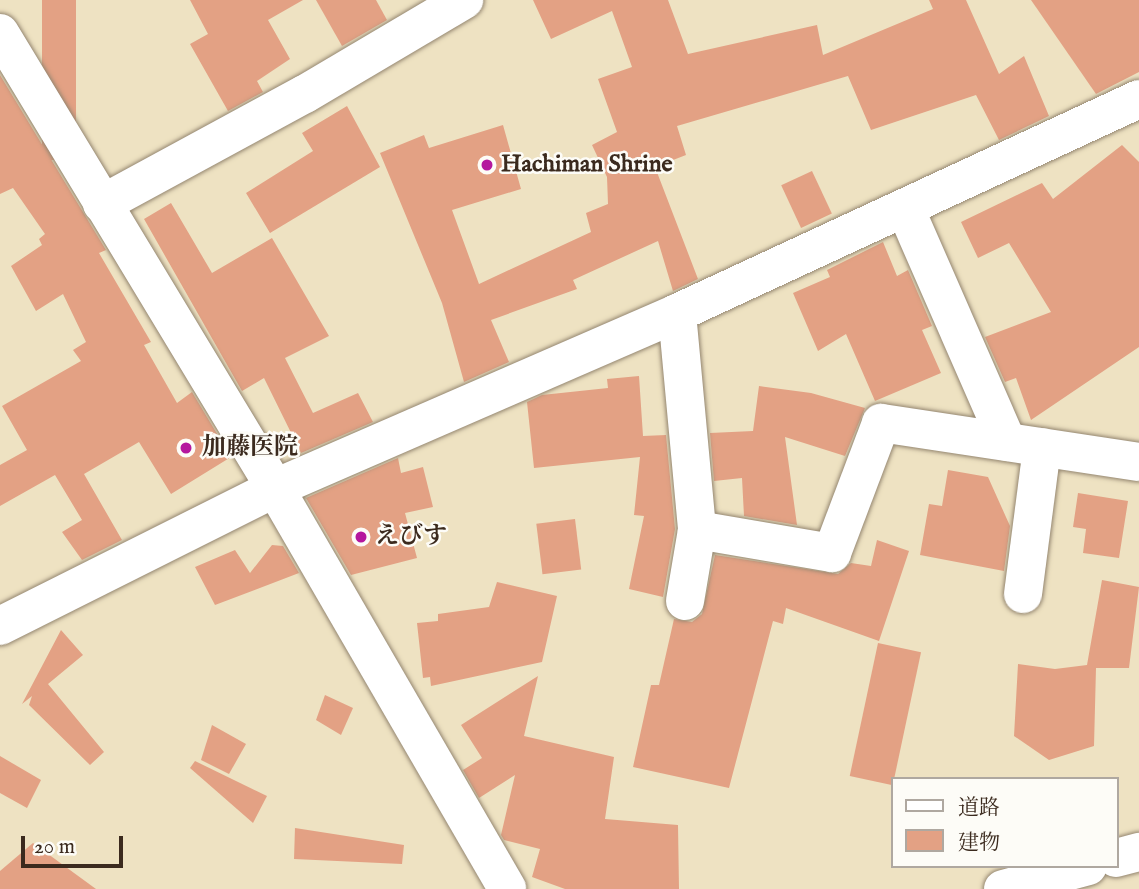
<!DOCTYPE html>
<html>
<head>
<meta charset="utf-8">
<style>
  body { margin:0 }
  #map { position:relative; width:1139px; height:889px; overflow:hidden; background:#eee2c2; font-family:"IM FELL English","Noto Serif JP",serif }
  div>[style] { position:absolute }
  .building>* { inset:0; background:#e3a184; transform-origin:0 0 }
  .roads { filter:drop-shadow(0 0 2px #948670) drop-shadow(0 0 2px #948670) }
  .minor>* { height:38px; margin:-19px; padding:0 19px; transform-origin:19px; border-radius:19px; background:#fff }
  .dots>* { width:19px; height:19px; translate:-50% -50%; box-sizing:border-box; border:4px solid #fdfcf7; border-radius:50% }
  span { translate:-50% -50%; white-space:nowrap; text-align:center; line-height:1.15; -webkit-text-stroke:5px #fdfcf7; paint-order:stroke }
  .poi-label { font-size:24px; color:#3b2a1e; font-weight:700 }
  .left { translate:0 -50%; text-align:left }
  .legend { position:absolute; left:891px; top:777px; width:228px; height:91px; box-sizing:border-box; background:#fdfcf7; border:2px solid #afa8a0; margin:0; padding:9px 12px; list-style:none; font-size:21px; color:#3b2a1e }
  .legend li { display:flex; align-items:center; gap:14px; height:35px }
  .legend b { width:35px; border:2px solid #afa8a0 }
  .scale { position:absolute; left:21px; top:836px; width:102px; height:32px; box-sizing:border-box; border:4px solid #3b2a1e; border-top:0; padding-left:9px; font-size:21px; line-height:24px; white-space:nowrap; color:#3b2a1e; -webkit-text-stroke:5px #fdfcf7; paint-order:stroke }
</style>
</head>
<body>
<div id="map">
  <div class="building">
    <div style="left:42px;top:0;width:34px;height:160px"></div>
    <div style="clip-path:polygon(190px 0,303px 0,268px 20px,290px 59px,257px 81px,263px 92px,228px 111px,190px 44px,208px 34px)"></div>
    <div style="clip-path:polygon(316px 0,376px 0,387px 20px,342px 46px)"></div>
    <div style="clip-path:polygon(533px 0,668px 0,688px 54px,817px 25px,823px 55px,933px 9px,929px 0,966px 0,999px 74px,1024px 56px,1049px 116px,999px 140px,976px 95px,871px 130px,848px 76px,677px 126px,686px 155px,655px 167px,698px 279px,673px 291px,658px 241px,573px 280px,577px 289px,491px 320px,509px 362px,464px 382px,442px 303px,380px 153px,424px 135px,429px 148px,503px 125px,521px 189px,452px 210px,479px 284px,591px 232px,586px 213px,608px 204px,607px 177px,592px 145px,617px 132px,598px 79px,632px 67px,612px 11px,551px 39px)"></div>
    <div style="clip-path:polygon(1031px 0,1139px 0,1139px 72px,1096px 94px)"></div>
    <div style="clip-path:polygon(0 75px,106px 250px,99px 253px,151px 342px,144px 345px,177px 403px,192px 392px,231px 457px,171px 494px,139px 442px,84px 474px,122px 540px,82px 560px,62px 532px,82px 520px,55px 475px,0 506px,0 465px,27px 450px,2px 406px,81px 361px,73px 350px,86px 342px,63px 294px,36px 311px,11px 266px,42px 245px,39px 239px,45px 234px,13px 188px,0 194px)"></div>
    <div style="clip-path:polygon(347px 106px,380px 167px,270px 233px,246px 193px,313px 151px,302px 133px)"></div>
    <div style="clip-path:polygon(1122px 145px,1139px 162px,1139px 347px,1031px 420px,1016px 378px,1005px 382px,985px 337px,1051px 312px,1009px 243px,978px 258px,961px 222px,1042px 183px,1053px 199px)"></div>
    <div style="left:812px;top:171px;width:47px;height:34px;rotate:65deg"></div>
    <div style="clip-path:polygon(171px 203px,212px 273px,272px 238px,329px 336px,285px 358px,313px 413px,358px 393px,373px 422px,301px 453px,264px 378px,242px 391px,144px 219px)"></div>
    <div style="clip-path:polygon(883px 242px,897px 276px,908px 270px,932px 326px,922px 330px,941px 373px,875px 401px,846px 334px,818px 351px,793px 293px,830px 277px,827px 270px)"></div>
    <div style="clip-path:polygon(639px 376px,643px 436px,666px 435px,675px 529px,663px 597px,629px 589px,644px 516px,634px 515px,640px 457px,534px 468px,527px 402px,542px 395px,608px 388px,607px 379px)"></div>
    <div style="clip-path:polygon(759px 386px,811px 393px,865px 408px,845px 456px,785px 437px,797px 525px,744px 516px,742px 478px,714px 481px,710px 433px,753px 431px)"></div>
    <div style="clip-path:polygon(398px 458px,401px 473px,423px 467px,433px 507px,405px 513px,417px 558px,351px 575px,306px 498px)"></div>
    <div style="clip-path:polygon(948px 470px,988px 477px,1010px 526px,1004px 571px,920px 555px,929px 504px,942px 506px)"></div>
    <div style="clip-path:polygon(1078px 493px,1128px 501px,1119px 558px,1083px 553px,1086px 529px,1073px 527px)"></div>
    <div style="left:575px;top:519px;width:51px;height:39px;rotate:83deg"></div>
    <div style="clip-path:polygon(877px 540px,909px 551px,879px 641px,786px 608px,783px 624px,773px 621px,729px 788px,633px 767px,651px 685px,659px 685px,674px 619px,692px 622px,702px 614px,715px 555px,838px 574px,851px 563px,871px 566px)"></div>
    <div style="clip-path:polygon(272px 545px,283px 546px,299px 573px,215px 605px,195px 567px,235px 550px,250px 573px)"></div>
    <div style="clip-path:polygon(1102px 580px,1139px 587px,1129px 668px,1096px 668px,1094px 746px,1049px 760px,1014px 736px,1018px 664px,1055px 669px,1087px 665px)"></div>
    <div style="clip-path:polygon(497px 582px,557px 596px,542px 662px,431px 686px,430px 677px,423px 678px,417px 623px,438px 621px,438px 614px,489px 607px)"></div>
    <div style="clip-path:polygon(61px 630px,83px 655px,48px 684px,104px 752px,90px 765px,29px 705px,32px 696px,22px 704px)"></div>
    <div style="left:878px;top:643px;width:44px;height:136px;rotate:12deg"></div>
    <div style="clip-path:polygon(538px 676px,524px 736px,614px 757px,605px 819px,678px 825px,679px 889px,565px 889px,532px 877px,540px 849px,504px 840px,501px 835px,515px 775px,479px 798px,463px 770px,482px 758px,461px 725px)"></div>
    <div style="clip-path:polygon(325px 695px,353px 708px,341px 735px,316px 720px)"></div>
    <div style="clip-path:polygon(212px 725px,246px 744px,229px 774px,201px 760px)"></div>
    <div style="clip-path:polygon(0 756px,41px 780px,27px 808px,0 793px)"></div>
    <div style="clip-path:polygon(195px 761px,267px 796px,253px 823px,190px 768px)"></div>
    <div style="clip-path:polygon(295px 828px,404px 845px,402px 864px,294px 859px)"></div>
    <div style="clip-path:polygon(33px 843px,96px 889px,0 889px,0 871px)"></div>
  </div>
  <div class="roads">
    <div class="minor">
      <div style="left:0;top:33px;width:532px;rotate:58.85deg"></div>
      <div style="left:275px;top:488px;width:463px;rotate:59.9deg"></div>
      <div style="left:102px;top:204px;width:231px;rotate:-28.5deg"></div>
      <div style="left:305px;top:94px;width:185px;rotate:-30.6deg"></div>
      <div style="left:905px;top:208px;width:255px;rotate:66.4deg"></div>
      <div style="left:677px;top:313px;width:218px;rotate:84.7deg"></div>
      <div style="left:697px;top:530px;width:72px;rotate:99.6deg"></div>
      <div style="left:697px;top:530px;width:137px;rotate:9.7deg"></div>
      <div style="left:832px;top:553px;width:139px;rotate:-69.3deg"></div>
      <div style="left:881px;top:423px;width:261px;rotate:8.6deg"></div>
      <div style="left:1023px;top:594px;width:148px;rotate:-82.6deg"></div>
      <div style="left:0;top:626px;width:308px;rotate:-26.6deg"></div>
      <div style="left:275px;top:488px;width:438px;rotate:-23.5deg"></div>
      <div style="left:677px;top:313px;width:509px;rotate:-24.85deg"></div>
      <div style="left:1116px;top:858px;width:24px;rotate:-15deg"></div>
      <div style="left:1003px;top:889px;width:88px;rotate:-15.1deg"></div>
    </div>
  </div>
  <div class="dots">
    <div style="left:487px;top:165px;background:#b5179e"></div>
    <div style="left:186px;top:448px;background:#b5179e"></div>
    <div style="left:361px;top:537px;background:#b5179e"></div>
  </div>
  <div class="poi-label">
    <span class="left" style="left:501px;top:165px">Hachiman Shrine</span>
    <span class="left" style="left:202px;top:448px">加藤医院</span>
    <span class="left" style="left:375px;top:537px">えびす</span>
  </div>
  <ul class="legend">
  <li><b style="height:9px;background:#fff"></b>道路</li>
  <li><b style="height:19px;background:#e3a184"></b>建物</li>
  </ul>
  <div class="scale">20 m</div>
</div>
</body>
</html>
